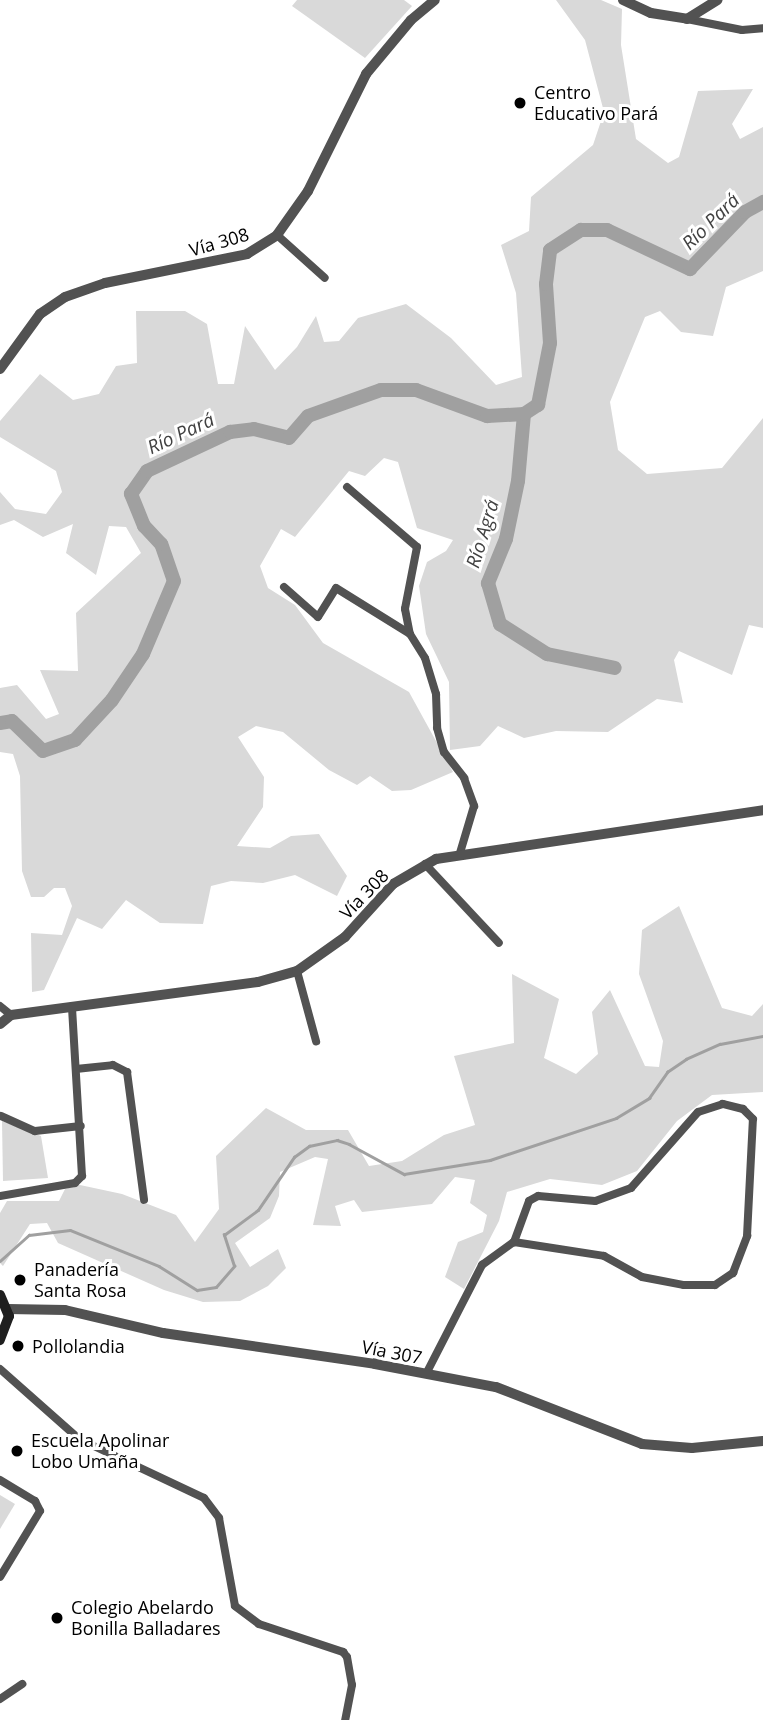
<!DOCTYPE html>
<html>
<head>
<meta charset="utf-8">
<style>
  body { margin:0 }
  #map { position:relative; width:763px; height:1720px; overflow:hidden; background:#fff; font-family:"Open Sans",sans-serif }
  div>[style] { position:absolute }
  .green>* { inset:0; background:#d9d9d9 }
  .stream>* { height:2.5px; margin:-1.25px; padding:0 1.25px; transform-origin:1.25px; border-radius:1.25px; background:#a0a0a0 }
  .river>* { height:14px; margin:-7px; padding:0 7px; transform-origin:7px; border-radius:7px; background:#a0a0a0 }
  .minor>* { height:8px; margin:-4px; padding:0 4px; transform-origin:4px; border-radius:4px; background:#525252 }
  .tertiary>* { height:10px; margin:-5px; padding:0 5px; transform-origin:5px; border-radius:5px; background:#525252 }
  .secondary>* { height:10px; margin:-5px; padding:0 5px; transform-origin:5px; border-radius:5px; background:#1f1f1f }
  .dots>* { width:19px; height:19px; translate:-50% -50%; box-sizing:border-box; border:4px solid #fff; border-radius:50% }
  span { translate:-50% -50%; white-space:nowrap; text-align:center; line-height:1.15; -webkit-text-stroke:6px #fff; paint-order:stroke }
  .poi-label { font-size:18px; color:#000 }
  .left { translate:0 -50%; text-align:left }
  .street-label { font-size:18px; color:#000 }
  .water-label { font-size:19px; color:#414141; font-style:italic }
</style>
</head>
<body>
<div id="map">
  <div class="green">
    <div style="clip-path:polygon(297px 0,404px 0,412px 6px,365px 58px,292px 6px)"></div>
    <div style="clip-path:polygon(556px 0,601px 0,622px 9px,621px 45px,636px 139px,668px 163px,679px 157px,698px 91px,753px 89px,732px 124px,740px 139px,763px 127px,763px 271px,726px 287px,713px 336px,681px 332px,660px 311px,645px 317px,610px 402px,618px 450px,647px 474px,722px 468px,763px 418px,763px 628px,749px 625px,732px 675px,679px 651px,674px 660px,683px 703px,657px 699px,608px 732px,556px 731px,524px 738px,498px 726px,480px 746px,450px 750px,449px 682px,426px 634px,419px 586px,427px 562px,446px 551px,453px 540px,417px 528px,398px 462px,384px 458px,365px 476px,349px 471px,295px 537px,281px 529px,260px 566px,268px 588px,295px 605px,323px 643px,409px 692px,453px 772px,411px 790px,392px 791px,370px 776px,357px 785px,329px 770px,283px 732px,256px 726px,238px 737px,264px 777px,263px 807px,237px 846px,270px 848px,291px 836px,319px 834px,347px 876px,337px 896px,295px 875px,263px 883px,231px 881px,211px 886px,203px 924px,160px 923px,126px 900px,102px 929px,77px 918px,44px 990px,32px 992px,31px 933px,62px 935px,72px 906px,65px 888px,54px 888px,44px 897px,31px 897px,22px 871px,20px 776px,13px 754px,0 752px,0 688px,17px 685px,46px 719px,59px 714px,40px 670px,78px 671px,76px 613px,141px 553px,126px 527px,109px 526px,96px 575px,66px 553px,73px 524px,43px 537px,14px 520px,0 525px,0 492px,15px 509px,46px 514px,62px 492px,56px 471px,0 437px,0 421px,40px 374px,73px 400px,99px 394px,116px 366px,137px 363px,136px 311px,185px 311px,207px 324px,218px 384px,234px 384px,245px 326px,275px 370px,297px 347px,316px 316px,324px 342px,339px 341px,358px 318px,406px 304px,451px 338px,496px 385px,522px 377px,516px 293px,501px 245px,529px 231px,531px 197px,593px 145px,604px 112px,585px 40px)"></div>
    <div style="clip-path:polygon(679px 906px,722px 1008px,752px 1016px,763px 1004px,763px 1092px,712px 1095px,677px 1121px,637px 1171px,602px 1185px,550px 1179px,507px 1192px,499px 1221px,464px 1289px,445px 1277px,458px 1242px,483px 1232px,487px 1215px,470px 1203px,475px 1180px,455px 1177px,432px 1204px,362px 1212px,354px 1200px,335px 1206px,341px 1226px,313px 1225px,328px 1159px,315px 1157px,280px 1172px,279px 1196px,270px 1218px,235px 1243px,250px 1267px,278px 1249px,286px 1268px,268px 1286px,240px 1301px,203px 1302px,164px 1290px,58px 1243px,47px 1223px,30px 1224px,3px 1266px,0 1263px,0 1213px,7px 1201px,59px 1201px,65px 1189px,80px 1185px,122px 1194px,176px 1215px,195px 1242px,219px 1209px,216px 1156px,266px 1108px,306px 1130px,348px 1130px,369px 1166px,402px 1161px,444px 1135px,475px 1125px,454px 1056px,514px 1043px,512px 974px,559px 999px,544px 1058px,576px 1074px,598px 1054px,592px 1012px,610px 990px,645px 1066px,659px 1067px,663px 1041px,639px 974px,642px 930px)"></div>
    <div style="clip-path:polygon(2px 1121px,41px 1136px,48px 1178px,3px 1181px)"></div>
    <div style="clip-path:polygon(0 1495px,15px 1504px,0 1529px)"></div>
  </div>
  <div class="stream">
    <div style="left:0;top:1261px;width:39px;rotate:-42deg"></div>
    <div style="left:29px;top:1235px;width:41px;rotate:-7deg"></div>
    <div style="left:70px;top:1230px;width:96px;rotate:22deg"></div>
    <div style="left:159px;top:1266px;width:45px;rotate:32.3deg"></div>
    <div style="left:197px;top:1290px;width:19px;rotate:-9deg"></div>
    <div style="left:216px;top:1287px;width:28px;rotate:-49deg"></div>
    <div style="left:234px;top:1266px;width:33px;rotate:-108deg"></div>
    <div style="left:224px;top:1235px;width:42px;rotate:-36.3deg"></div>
    <div style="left:258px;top:1210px;width:64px;rotate:-55.8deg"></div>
    <div style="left:294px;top:1157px;width:19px;rotate:-36deg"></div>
    <div style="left:309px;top:1146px;width:29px;rotate:-12deg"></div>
    <div style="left:337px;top:1140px;width:13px;rotate:18deg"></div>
    <div style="left:349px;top:1144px;width:63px;rotate:28.6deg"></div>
    <div style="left:404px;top:1174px;width:87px;rotate:-9.2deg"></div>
    <div style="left:490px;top:1160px;width:133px;rotate:-18.4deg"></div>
    <div style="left:616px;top:1118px;width:39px;rotate:-31deg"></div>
    <div style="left:649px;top:1098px;width:32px;rotate:-55deg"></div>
    <div style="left:667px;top:1072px;width:23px;rotate:-34deg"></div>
    <div style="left:686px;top:1059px;width:37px;rotate:-24deg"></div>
    <div style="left:720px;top:1044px;width:44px;rotate:-10.5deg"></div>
  </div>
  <div class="river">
    <div style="left:524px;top:414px;width:67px;rotate:95.1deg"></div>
    <div style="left:518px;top:481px;width:59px;rotate:101.7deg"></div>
    <div style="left:506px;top:539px;width:48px;rotate:112.2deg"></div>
    <div style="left:488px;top:583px;width:43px;rotate:73.7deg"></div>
    <div style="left:500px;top:624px;width:56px;rotate:32.6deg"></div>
    <div style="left:547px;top:654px;width:69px;rotate:11.6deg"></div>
    <div style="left:0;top:723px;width:12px;rotate:-9deg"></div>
    <div style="left:12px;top:721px;width:43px;rotate:44.1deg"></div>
    <div style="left:43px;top:751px;width:34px;rotate:-19deg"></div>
    <div style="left:75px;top:740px;width:54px;rotate:-47.2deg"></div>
    <div style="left:112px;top:700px;width:55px;rotate:-56deg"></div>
    <div style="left:143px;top:654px;width:79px;rotate:-67deg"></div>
    <div style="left:174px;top:581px;width:39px;rotate:-109deg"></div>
    <div style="left:161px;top:544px;width:25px;rotate:-133deg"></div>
    <div style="left:144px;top:526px;width:35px;rotate:-112deg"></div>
    <div style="left:131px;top:494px;width:28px;rotate:-55deg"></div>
    <div style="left:147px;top:471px;width:92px;rotate:-25.2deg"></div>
    <div style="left:230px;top:432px;width:24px;rotate:-7deg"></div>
    <div style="left:254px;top:429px;width:36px;rotate:14deg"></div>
    <div style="left:289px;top:438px;width:29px;rotate:-49deg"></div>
    <div style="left:308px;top:416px;width:77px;rotate:-19.6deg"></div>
    <div style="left:381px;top:390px;width:35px"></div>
    <div style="left:416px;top:390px;width:76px;rotate:20.1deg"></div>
    <div style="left:487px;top:416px;width:37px;rotate:-3deg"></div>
    <div style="left:524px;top:414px;width:17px;rotate:-33deg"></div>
    <div style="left:538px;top:405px;width:63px;rotate:-79deg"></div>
    <div style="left:550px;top:343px;width:59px;rotate:-93.9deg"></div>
    <div style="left:546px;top:284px;width:34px;rotate:-83deg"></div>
    <div style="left:550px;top:250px;width:37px;rotate:-33deg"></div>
    <div style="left:581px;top:230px;width:26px"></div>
    <div style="left:607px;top:230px;width:92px;rotate:25.2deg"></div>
    <div style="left:690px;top:269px;width:79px;rotate:-46deg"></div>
    <div style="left:745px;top:212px;width:21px;rotate:-29deg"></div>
  </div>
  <div class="minor">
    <div style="left:687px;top:19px;width:56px;rotate:11.3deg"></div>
    <div style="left:742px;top:30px;width:21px;rotate:-5deg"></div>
    <div style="left:277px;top:235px;width:64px;rotate:41.9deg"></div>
    <div style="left:347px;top:487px;width:92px;rotate:40.6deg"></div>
    <div style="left:417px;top:547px;width:63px;rotate:101deg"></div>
    <div style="left:405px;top:609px;width:25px;rotate:79deg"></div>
    <div style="left:410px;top:634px;width:28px;rotate:58deg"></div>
    <div style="left:425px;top:658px;width:38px;rotate:73deg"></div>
    <div style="left:436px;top:694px;width:34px;rotate:88deg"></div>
    <div style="left:437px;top:728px;width:25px;rotate:74deg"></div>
    <div style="left:444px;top:752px;width:33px;rotate:52deg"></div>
    <div style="left:464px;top:778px;width:30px;rotate:70deg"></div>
    <div style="left:474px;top:806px;width:49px;rotate:106.6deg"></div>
    <div style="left:284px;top:587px;width:45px;rotate:41.4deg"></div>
    <div style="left:318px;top:617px;width:34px;rotate:-58deg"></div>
    <div style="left:336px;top:588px;width:87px;rotate:31.9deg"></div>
    <div style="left:425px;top:864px;width:108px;rotate:46.9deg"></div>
    <div style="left:297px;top:971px;width:73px;rotate:74.8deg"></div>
    <div style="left:0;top:1006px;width:14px;rotate:39deg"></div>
    <div style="left:76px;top:1069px;width:37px;rotate:-6deg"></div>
    <div style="left:113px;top:1065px;width:16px;rotate:27deg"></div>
    <div style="left:127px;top:1072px;width:129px;rotate:82.4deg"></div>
    <div style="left:1px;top:1116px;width:37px;rotate:24deg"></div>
    <div style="left:35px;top:1131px;width:46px;rotate:-6.2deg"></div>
    <div style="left:0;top:1196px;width:76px;rotate:-9.8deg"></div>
    <div style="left:75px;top:1183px;width:10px;rotate:-45deg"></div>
    <div style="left:82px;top:1176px;width:170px;rotate:-93.4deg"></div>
    <div style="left:375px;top:1364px;width:17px;rotate:-66deg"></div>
    <div style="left:0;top:1369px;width:106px;rotate:41.5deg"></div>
    <div style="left:79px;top:1439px;width:138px;rotate:25.3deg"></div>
    <div style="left:204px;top:1498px;width:25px;rotate:53deg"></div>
    <div style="left:219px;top:1518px;width:89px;rotate:79.7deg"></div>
    <div style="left:235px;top:1606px;width:30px;rotate:37deg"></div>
    <div style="left:259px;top:1624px;width:89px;rotate:18.4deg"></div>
    <div style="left:343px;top:1652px;width:6px;rotate:51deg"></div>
    <div style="left:347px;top:1657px;width:28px;rotate:80deg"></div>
    <div style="left:352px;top:1685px;width:36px;rotate:101deg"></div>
    <div style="left:426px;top:1374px;width:123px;rotate:-62.8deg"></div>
    <div style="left:482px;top:1265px;width:39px;rotate:-36deg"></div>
    <div style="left:514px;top:1242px;width:91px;rotate:8.8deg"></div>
    <div style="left:604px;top:1256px;width:43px;rotate:28.9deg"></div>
    <div style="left:642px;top:1277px;width:43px;rotate:10.8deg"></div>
    <div style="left:684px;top:1285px;width:31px"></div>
    <div style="left:715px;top:1285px;width:22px;rotate:-34deg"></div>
    <div style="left:733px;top:1273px;width:40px;rotate:-69deg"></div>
    <div style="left:747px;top:1236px;width:117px;rotate:-87.1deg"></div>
    <div style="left:753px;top:1119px;width:14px;rotate:-135deg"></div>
    <div style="left:743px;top:1109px;width:21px;rotate:-166deg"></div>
    <div style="left:723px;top:1104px;width:26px;rotate:162deg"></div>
    <div style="left:698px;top:1112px;width:101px;rotate:131.4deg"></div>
    <div style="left:631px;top:1188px;width:38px;rotate:160deg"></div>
    <div style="left:595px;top:1201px;width:57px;rotate:-175deg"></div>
    <div style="left:538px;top:1196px;width:10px;rotate:151deg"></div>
    <div style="left:529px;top:1201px;width:44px;rotate:110.1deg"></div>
    <div style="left:0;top:1480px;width:41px;rotate:31deg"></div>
    <div style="left:35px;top:1501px;width:11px;rotate:63deg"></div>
    <div style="left:40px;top:1511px;width:77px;rotate:121.2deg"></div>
    <div style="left:0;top:1699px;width:27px;rotate:-34deg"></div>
  </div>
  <div class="tertiary">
    <div style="left:623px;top:0;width:31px;rotate:25deg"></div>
    <div style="left:651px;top:13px;width:36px;rotate:9deg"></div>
    <div style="left:687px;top:19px;width:36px;rotate:-32deg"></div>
    <div style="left:0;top:369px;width:68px;rotate:-54deg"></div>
    <div style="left:40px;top:314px;width:30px;rotate:-34deg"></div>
    <div style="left:65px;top:297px;width:42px;rotate:-19.3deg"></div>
    <div style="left:105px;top:283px;width:145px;rotate:-11.5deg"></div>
    <div style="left:247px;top:254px;width:36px;rotate:-32deg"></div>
    <div style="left:277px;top:235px;width:54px;rotate:-54.8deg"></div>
    <div style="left:308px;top:191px;width:131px;rotate:-63.6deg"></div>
    <div style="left:366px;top:74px;width:70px;rotate:-50.2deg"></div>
    <div style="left:411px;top:20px;width:31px;rotate:-40deg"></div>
    <div style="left:0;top:1024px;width:14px;rotate:-39deg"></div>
    <div style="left:11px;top:1015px;width:249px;rotate:-7.6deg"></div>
    <div style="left:258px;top:982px;width:41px;rotate:-15.8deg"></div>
    <div style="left:297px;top:971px;width:59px;rotate:-35.3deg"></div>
    <div style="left:345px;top:937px;width:72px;rotate:-47.8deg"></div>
    <div style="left:393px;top:884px;width:50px;rotate:-30.2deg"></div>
    <div style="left:436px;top:859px;width:331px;rotate:-8.5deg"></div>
    <div style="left:8px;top:1309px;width:57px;rotate:1deg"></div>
    <div style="left:65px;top:1310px;width:101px;rotate:13.2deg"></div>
    <div style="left:163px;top:1333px;width:214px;rotate:8.3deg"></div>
    <div style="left:375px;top:1364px;width:123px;rotate:10.8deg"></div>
    <div style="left:496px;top:1387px;width:157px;rotate:21.3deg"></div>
    <div style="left:642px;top:1444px;width:50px;rotate:4.6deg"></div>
    <div style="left:692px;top:1448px;width:71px;rotate:-5.6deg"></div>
  </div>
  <div class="secondary">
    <div style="left:0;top:1295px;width:23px;rotate:67deg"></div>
    <div style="left:9px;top:1316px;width:26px;rotate:111deg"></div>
  </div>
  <div class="dots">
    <div style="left:520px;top:103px;background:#000"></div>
    <div style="left:20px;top:1280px;background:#000"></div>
    <div style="left:18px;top:1346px;background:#000"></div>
    <div style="left:17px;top:1451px;background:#000"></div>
    <div style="left:57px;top:1618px;background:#000"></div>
  </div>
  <div class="poi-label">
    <span class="left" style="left:534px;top:103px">Centro<br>Educativo Pará</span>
    <span class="left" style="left:34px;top:1280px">Panadería<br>Santa Rosa</span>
    <span class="left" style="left:32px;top:1346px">Pollolandia</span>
    <span class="left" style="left:31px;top:1451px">Escuela Apolinar<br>Lobo Umaña</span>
    <span class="left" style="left:71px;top:1618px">Colegio Abelardo<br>Bonilla Balladares</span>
  </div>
  <div class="street-label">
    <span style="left:219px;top:242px;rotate:-16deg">Vía 308</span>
    <span style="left:364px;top:894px;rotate:-46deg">Vía 308</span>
    <span style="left:392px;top:1352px;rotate:11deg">Vía 307</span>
  </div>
  <div class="water-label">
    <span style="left:711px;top:222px;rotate:-44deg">Río Pará</span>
    <span style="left:181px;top:434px;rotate:-25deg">Río Pará</span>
    <span style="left:483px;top:534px;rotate:-73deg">Río Agrá</span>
  </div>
</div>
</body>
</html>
